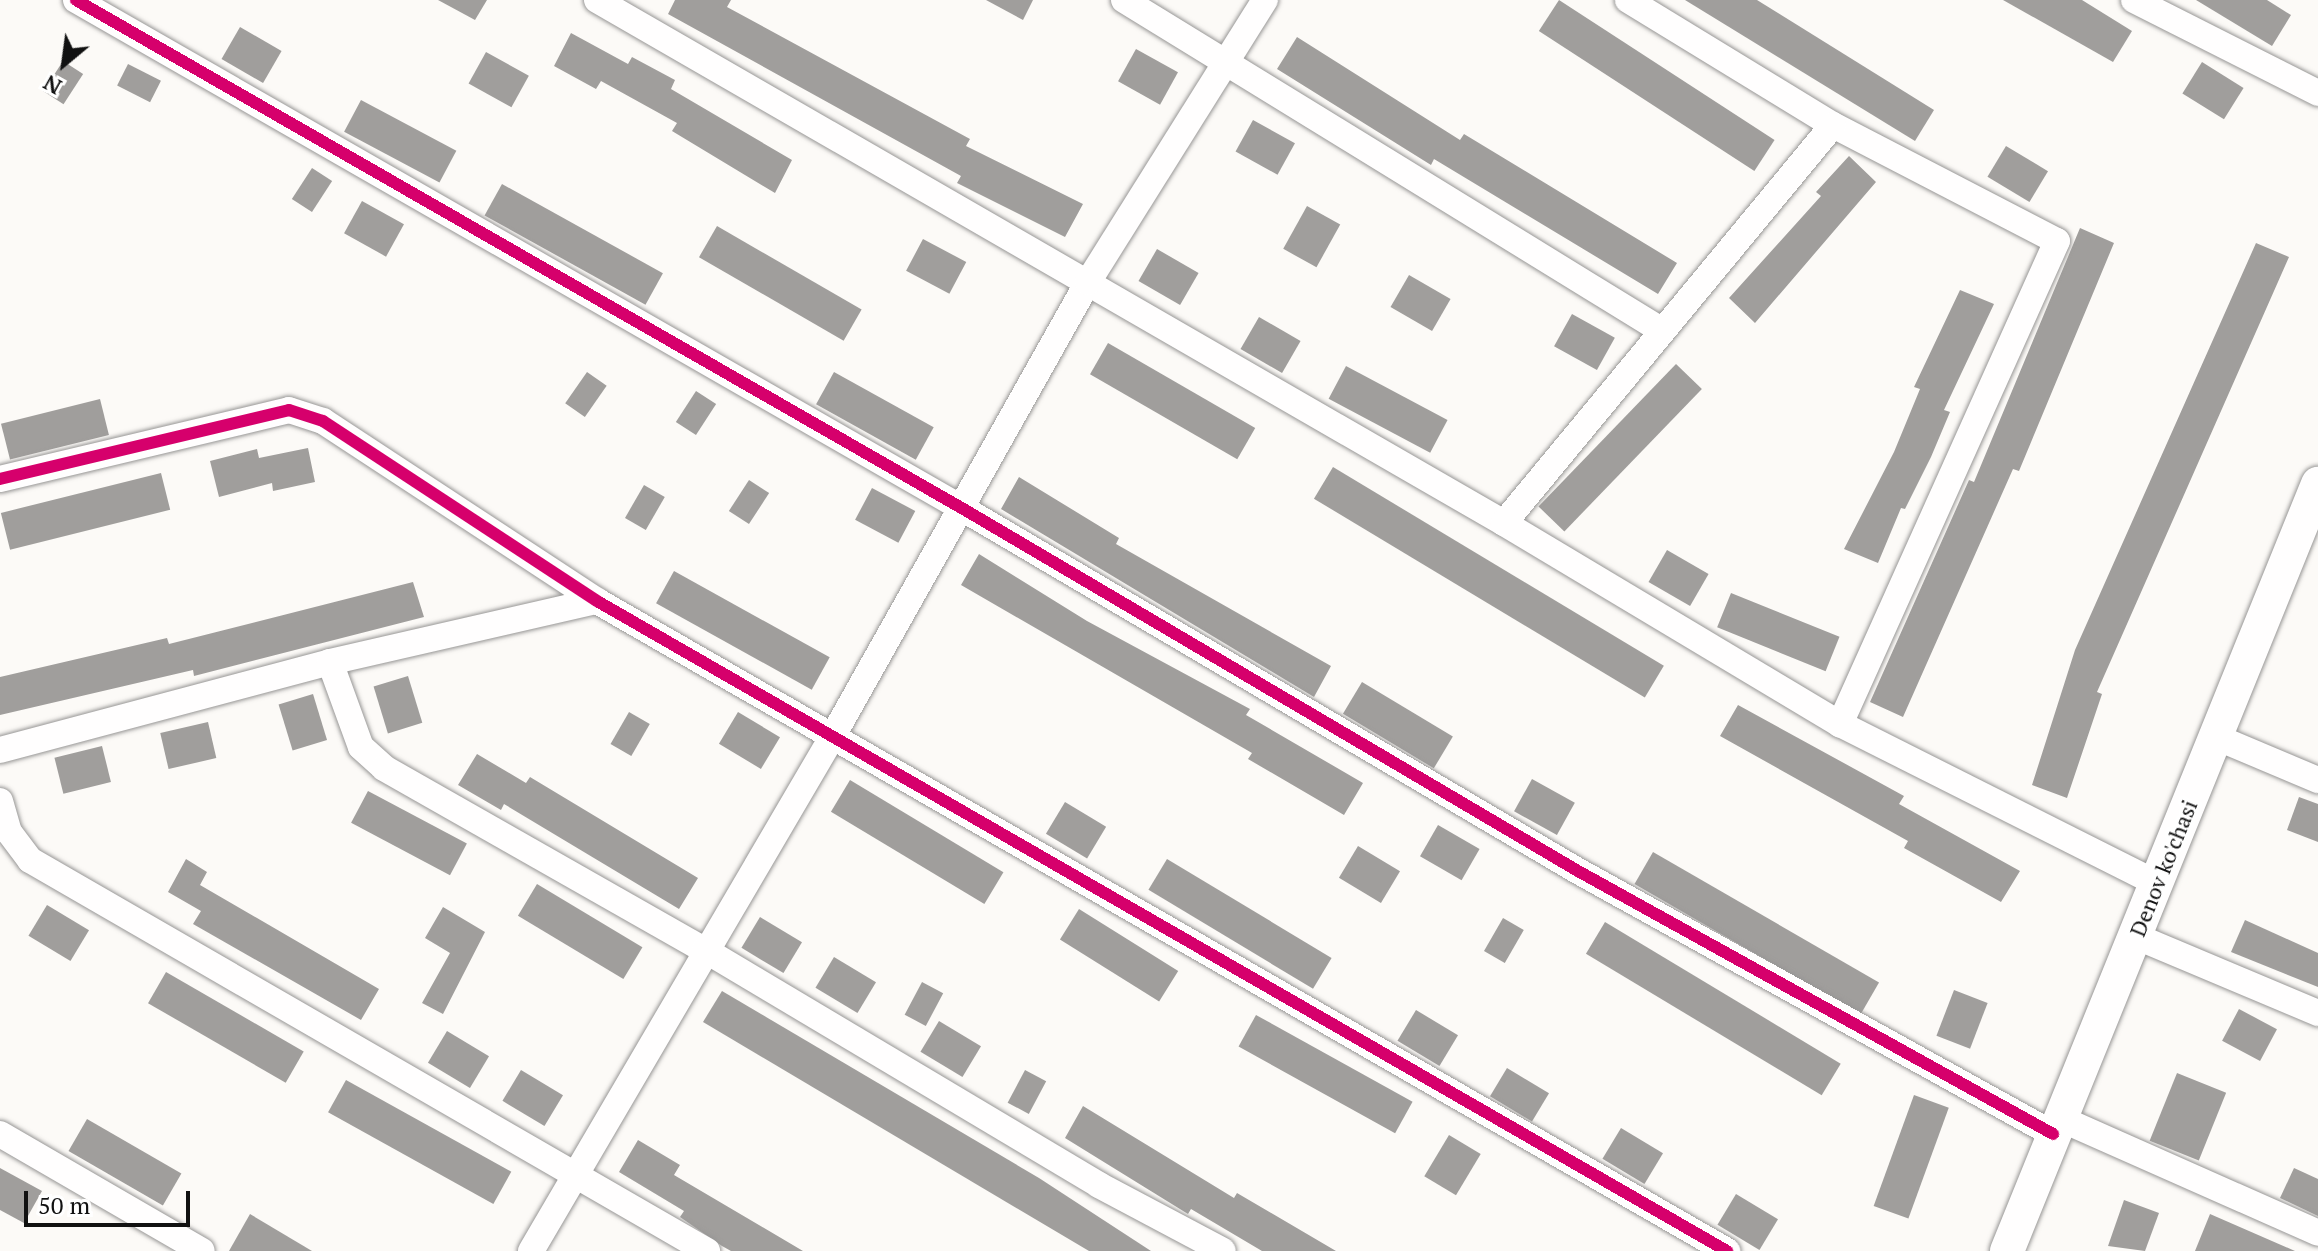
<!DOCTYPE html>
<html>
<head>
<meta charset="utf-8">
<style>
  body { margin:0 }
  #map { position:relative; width:2318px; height:1251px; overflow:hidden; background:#fcfaf7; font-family:"PT Serif",serif }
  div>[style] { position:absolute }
  .building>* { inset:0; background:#a09e9c; transform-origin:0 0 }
  .roads { filter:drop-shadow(0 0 2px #979695) drop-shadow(0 0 2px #979695) }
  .minor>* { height:26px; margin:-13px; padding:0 13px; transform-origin:13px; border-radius:13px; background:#fffefe }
  .tertiary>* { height:34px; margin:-17px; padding:0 17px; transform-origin:17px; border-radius:17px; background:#fffefe }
  .cycleway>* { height:12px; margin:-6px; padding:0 6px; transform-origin:6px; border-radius:6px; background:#d6006c }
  span { translate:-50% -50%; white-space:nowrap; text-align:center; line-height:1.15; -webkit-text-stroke:8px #fff; paint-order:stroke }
  .street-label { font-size:22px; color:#111 }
  .north { position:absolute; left:24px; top:24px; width:80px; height:80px; -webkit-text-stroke:6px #fff; paint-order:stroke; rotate:209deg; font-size:22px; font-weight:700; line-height:32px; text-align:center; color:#111 }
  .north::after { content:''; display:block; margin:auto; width:28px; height:36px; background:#111; clip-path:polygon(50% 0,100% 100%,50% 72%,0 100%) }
  .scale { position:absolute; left:24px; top:1191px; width:166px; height:36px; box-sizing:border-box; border:4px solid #111; border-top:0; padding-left:10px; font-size:24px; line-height:28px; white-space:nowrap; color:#111; -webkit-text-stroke:6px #fff; paint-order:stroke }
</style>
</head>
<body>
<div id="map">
  <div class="building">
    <div style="clip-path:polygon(438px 0,487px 0,475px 20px)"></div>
    <div style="clip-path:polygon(675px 0,731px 0,727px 7px,970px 139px,966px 146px,1083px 204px,1065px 237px,957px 183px,961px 176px,668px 14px)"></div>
    <div style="clip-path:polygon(986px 0,1033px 0,1023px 20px)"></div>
    <div style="left:1559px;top:0;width:257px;height:37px;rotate:33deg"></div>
    <div style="clip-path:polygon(1685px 0,1757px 0,1934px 110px,1915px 141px)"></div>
    <div style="clip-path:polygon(2003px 0,2082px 0,2132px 31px,2113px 62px)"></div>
    <div style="clip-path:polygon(2196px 0,2267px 0,2291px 15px,2272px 46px)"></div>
    <div style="left:240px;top:27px;width:48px;height:37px;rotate:30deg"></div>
    <div style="clip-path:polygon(571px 33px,628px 64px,632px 57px,675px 80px,671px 89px,792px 160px,775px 193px,672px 131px,677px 123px,601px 81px,596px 89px,554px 66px)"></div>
    <div style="clip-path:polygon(1297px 37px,1460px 140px,1464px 134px,1677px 263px,1658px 294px,1434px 159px,1431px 165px,1277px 69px)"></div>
    <div style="left:1136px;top:49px;width:48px;height:37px;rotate:29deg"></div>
    <div style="left:486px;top:52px;width:49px;height:36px;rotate:29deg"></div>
    <div style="left:63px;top:61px;width:24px;height:36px;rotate:33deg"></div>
    <div style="left:2202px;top:62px;width:49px;height:37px;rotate:32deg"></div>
    <div style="left:128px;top:64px;width:37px;height:24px;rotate:27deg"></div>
    <div style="left:361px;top:100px;width:108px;height:36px;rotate:28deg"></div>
    <div style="left:1253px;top:120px;width:48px;height:36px;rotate:29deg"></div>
    <div style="left:2006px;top:146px;width:49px;height:36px;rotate:31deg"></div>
    <div style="clip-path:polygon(1849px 156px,1876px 182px,1755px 323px,1729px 298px,1821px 196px,1816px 192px)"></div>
    <div style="left:312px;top:168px;width:24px;height:37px;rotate:33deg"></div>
    <div style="left:502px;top:184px;width:184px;height:36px;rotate:29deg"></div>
    <div style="left:362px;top:201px;width:48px;height:37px;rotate:29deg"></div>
    <div style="left:1307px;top:206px;width:38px;height:49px;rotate:29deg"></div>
    <div style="left:717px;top:226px;width:167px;height:36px;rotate:30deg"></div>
    <div style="clip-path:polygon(2080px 228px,2114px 243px,2019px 471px,2013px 469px,1903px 717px,1870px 702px,1969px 480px,1974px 482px)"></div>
    <div style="left:923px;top:239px;width:49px;height:36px;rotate:28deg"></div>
    <div style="clip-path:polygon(2256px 243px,2289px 257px,2097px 692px,2102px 694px,2067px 798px,2032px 785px,2075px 650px)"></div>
    <div style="left:1157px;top:249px;width:48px;height:37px;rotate:30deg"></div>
    <div style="left:1409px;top:275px;width:48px;height:37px;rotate:30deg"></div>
    <div style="clip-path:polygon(1960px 290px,1994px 304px,1944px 410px,1950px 412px,1931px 457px,1905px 509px,1901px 508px,1878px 563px,1844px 549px,1894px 452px,1920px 389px,1914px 387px)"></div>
    <div style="left:1572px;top:314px;width:49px;height:37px;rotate:29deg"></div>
    <div style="left:1259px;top:317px;width:48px;height:37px;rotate:30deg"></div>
    <div style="left:1108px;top:343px;width:170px;height:36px;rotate:30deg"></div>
    <div style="left:1676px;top:364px;width:36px;height:198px;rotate:44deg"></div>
    <div style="left:1346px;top:366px;width:115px;height:37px;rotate:28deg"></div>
    <div style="left:587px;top:372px;width:24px;height:38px;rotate:35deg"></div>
    <div style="left:834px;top:372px;width:114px;height:37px;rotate:29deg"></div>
    <div style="left:696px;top:391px;width:24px;height:37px;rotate:33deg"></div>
    <div style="left:100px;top:399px;width:37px;height:102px;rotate:76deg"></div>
    <div style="clip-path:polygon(308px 448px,315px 482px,273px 491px,272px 483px,219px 497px,210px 461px,257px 449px,259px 458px)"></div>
    <div style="left:1333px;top:467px;width:386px;height:37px;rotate:31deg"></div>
    <div style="left:161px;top:473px;width:38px;height:165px;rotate:76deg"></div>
    <div style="clip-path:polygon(1019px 477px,1119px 538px,1116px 544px,1331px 666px,1314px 697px,1001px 509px)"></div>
    <div style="left:749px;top:480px;width:24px;height:37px;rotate:33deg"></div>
    <div style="left:644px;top:485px;width:24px;height:38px;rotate:30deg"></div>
    <div style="left:872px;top:488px;width:49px;height:36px;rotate:28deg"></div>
    <div style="left:1667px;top:550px;width:48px;height:37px;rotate:30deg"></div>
    <div style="clip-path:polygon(979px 554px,1087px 621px,1250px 709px,1246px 715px,1363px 783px,1344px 815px,1248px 759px,1252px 753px,961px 585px)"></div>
    <div style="left:674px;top:571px;width:178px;height:37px;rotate:29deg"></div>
    <div style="clip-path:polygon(413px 582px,424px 617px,194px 676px,193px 670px,0 715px,0 677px,167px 638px,169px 644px)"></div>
    <div style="left:1731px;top:593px;width:117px;height:37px;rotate:22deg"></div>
    <div style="left:408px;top:676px;width:49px;height:36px;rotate:73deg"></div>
    <div style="left:1362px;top:682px;width:106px;height:37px;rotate:31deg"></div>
    <div style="left:313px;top:694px;width:48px;height:36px;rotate:73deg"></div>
    <div style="clip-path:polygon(1738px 705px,1904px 796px,1899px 804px,2020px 871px,2001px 902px,1904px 848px,1908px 841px,1720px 736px)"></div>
    <div style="left:629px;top:712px;width:24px;height:37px;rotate:30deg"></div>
    <div style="left:738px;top:712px;width:49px;height:37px;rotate:31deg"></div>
    <div style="left:208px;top:722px;width:37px;height:49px;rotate:77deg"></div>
    <div style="left:102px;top:746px;width:37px;height:49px;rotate:76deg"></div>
    <div style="clip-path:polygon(477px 754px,526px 783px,530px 777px,698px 878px,679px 909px,504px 804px,501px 810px,458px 785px)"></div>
    <div style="left:1532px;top:779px;width:49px;height:37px;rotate:29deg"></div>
    <div style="left:850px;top:780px;width:179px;height:37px;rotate:31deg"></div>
    <div style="left:368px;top:791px;width:112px;height:36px;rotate:28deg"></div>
    <div style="clip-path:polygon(2299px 797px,2318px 804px,2318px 842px,2287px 830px)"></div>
    <div style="left:1065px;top:802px;width:48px;height:37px;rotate:31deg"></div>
    <div style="left:1438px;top:825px;width:48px;height:36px;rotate:30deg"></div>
    <div style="left:1358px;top:846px;width:49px;height:37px;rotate:31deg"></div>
    <div style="left:1653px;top:852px;width:261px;height:37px;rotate:30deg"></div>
    <div style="clip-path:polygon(186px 859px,207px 872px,200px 885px,379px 989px,361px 1020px,193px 924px,201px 911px,168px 892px)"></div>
    <div style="left:1167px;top:859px;width:192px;height:36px;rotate:31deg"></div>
    <div style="left:537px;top:884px;width:123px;height:37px;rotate:31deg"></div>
    <div style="left:47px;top:905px;width:49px;height:36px;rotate:31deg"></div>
    <div style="clip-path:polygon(443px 907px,485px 932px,443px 1014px,422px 1003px,450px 953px,425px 938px)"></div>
    <div style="left:1079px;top:909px;width:117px;height:36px;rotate:32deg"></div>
    <div style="left:760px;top:917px;width:49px;height:36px;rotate:31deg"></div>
    <div style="left:1503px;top:918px;width:24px;height:38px;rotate:30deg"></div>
    <div style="clip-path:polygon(2245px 920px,2318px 953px,2318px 987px,2231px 952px)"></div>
    <div style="left:1605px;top:922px;width:275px;height:37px;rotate:31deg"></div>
    <div style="left:834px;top:957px;width:49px;height:36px;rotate:31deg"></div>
    <div style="left:166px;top:972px;width:159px;height:36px;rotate:30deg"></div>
    <div style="left:922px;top:982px;width:24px;height:37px;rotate:28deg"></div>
    <div style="left:1954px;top:990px;width:36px;height:49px;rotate:21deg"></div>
    <div style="clip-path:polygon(722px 991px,1039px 1178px,1151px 1251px,1089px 1251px,703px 1022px)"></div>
    <div style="left:2239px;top:1009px;width:43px;height:36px;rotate:28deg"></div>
    <div style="left:1416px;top:1010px;width:49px;height:36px;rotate:31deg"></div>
    <div style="left:1256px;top:1015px;width:179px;height:36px;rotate:29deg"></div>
    <div style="left:939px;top:1021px;width:49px;height:36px;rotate:31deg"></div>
    <div style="left:447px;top:1031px;width:49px;height:37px;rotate:31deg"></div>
    <div style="left:1507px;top:1068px;width:49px;height:33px;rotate:31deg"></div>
    <div style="left:521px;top:1070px;width:49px;height:36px;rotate:31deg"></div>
    <div style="left:1025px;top:1070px;width:24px;height:37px;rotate:28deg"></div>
    <div style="left:2177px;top:1073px;width:53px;height:73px;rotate:22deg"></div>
    <div style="left:346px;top:1080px;width:189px;height:37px;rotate:29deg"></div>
    <div style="left:1914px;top:1095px;width:37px;height:118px;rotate:20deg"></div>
    <div style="clip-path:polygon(1083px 1106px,1234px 1198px,1237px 1193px,1336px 1251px,1262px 1251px,1191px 1209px,1188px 1214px,1065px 1138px)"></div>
    <div style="left:87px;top:1119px;width:109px;height:37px;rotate:30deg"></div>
    <div style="left:1621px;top:1128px;width:49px;height:36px;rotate:31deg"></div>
    <div style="left:1449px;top:1135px;width:37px;height:48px;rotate:31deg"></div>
    <div style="clip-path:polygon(638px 1140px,680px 1165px,674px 1175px,803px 1251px,731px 1251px,722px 1246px,680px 1217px,684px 1211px,619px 1172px)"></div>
    <div style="clip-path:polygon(0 1168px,42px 1191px,24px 1223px,0 1210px)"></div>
    <div style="clip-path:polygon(2294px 1168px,2318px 1179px,2318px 1216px,2280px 1198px)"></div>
    <div style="left:1736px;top:1194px;width:49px;height:36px;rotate:31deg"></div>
    <div style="clip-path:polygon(2124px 1200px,2159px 1213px,2145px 1251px,2108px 1246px)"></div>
    <div style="clip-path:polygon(250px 1214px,312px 1251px,229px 1251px)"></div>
    <div style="clip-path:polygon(2210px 1214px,2295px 1251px,2195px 1251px)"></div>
  </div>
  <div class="roads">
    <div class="minor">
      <div style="left:76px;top:0;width:1019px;rotate:29.84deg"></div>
      <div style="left:960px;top:507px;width:717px;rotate:30.5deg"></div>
      <div style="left:1578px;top:871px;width:543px;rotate:28.97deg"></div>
      <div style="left:597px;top:0;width:1047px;rotate:29.97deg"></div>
      <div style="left:1504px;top:523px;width:392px;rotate:30.9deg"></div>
      <div style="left:1840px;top:724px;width:354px;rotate:26.7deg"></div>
      <div style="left:1124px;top:0;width:630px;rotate:31.57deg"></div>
      <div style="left:1628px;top:0;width:240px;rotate:31.4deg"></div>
      <div style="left:1833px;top:125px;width:252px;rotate:27.4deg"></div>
      <div style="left:2057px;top:241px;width:530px;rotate:114.19deg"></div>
      <div style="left:2134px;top:0;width:206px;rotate:26.8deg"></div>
      <div style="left:0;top:479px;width:297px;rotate:-13.4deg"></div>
      <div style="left:289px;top:410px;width:36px;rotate:18deg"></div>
      <div style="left:323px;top:421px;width:328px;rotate:33.3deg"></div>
      <div style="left:597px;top:601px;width:1304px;rotate:29.91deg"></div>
      <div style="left:1504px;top:523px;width:516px;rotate:-50.42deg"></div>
      <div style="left:330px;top:662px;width:90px;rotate:70deg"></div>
      <div style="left:361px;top:747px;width:31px;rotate:42deg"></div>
      <div style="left:384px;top:768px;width:369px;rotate:29.6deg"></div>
      <div style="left:705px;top:950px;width:459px;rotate:30.8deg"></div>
      <div style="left:1099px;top:1185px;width:140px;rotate:28deg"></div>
      <div style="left:2216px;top:737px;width:111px;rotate:22.9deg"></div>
      <div style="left:0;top:750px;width:342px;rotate:-14.9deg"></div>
      <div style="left:330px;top:662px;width:274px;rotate:-12.9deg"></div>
      <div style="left:0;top:801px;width:32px;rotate:74deg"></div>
      <div style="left:9px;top:832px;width:35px;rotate:53deg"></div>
      <div style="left:30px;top:860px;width:782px;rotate:30.01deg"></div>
      <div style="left:2135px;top:936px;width:199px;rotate:22.8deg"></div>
      <div style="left:2059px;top:1118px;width:283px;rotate:23.9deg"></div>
      <div style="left:0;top:1134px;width:233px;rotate:30.1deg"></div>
      <div style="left:531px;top:1251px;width:599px;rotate:-59.63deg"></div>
      <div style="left:834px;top:734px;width:518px;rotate:-60.67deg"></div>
      <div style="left:1088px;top:282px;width:333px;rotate:-57.9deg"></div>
    </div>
    <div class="tertiary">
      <div style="left:2007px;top:1251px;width:828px;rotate:-67.93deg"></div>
    </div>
  </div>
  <div class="cycleway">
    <div style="left:76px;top:0;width:1019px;rotate:29.84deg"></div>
    <div style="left:960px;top:507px;width:717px;rotate:30.5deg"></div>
    <div style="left:1578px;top:871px;width:543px;rotate:28.97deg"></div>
    <div style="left:0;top:479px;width:297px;rotate:-13.4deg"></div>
    <div style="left:289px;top:410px;width:36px;rotate:18deg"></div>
    <div style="left:323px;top:421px;width:328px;rotate:33.3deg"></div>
    <div style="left:597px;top:601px;width:1304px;rotate:29.91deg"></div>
  </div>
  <div class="street-label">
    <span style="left:2163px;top:868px;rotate:-68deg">Denov ko'chasi</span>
  </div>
  <div class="north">N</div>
  <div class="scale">50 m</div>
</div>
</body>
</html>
